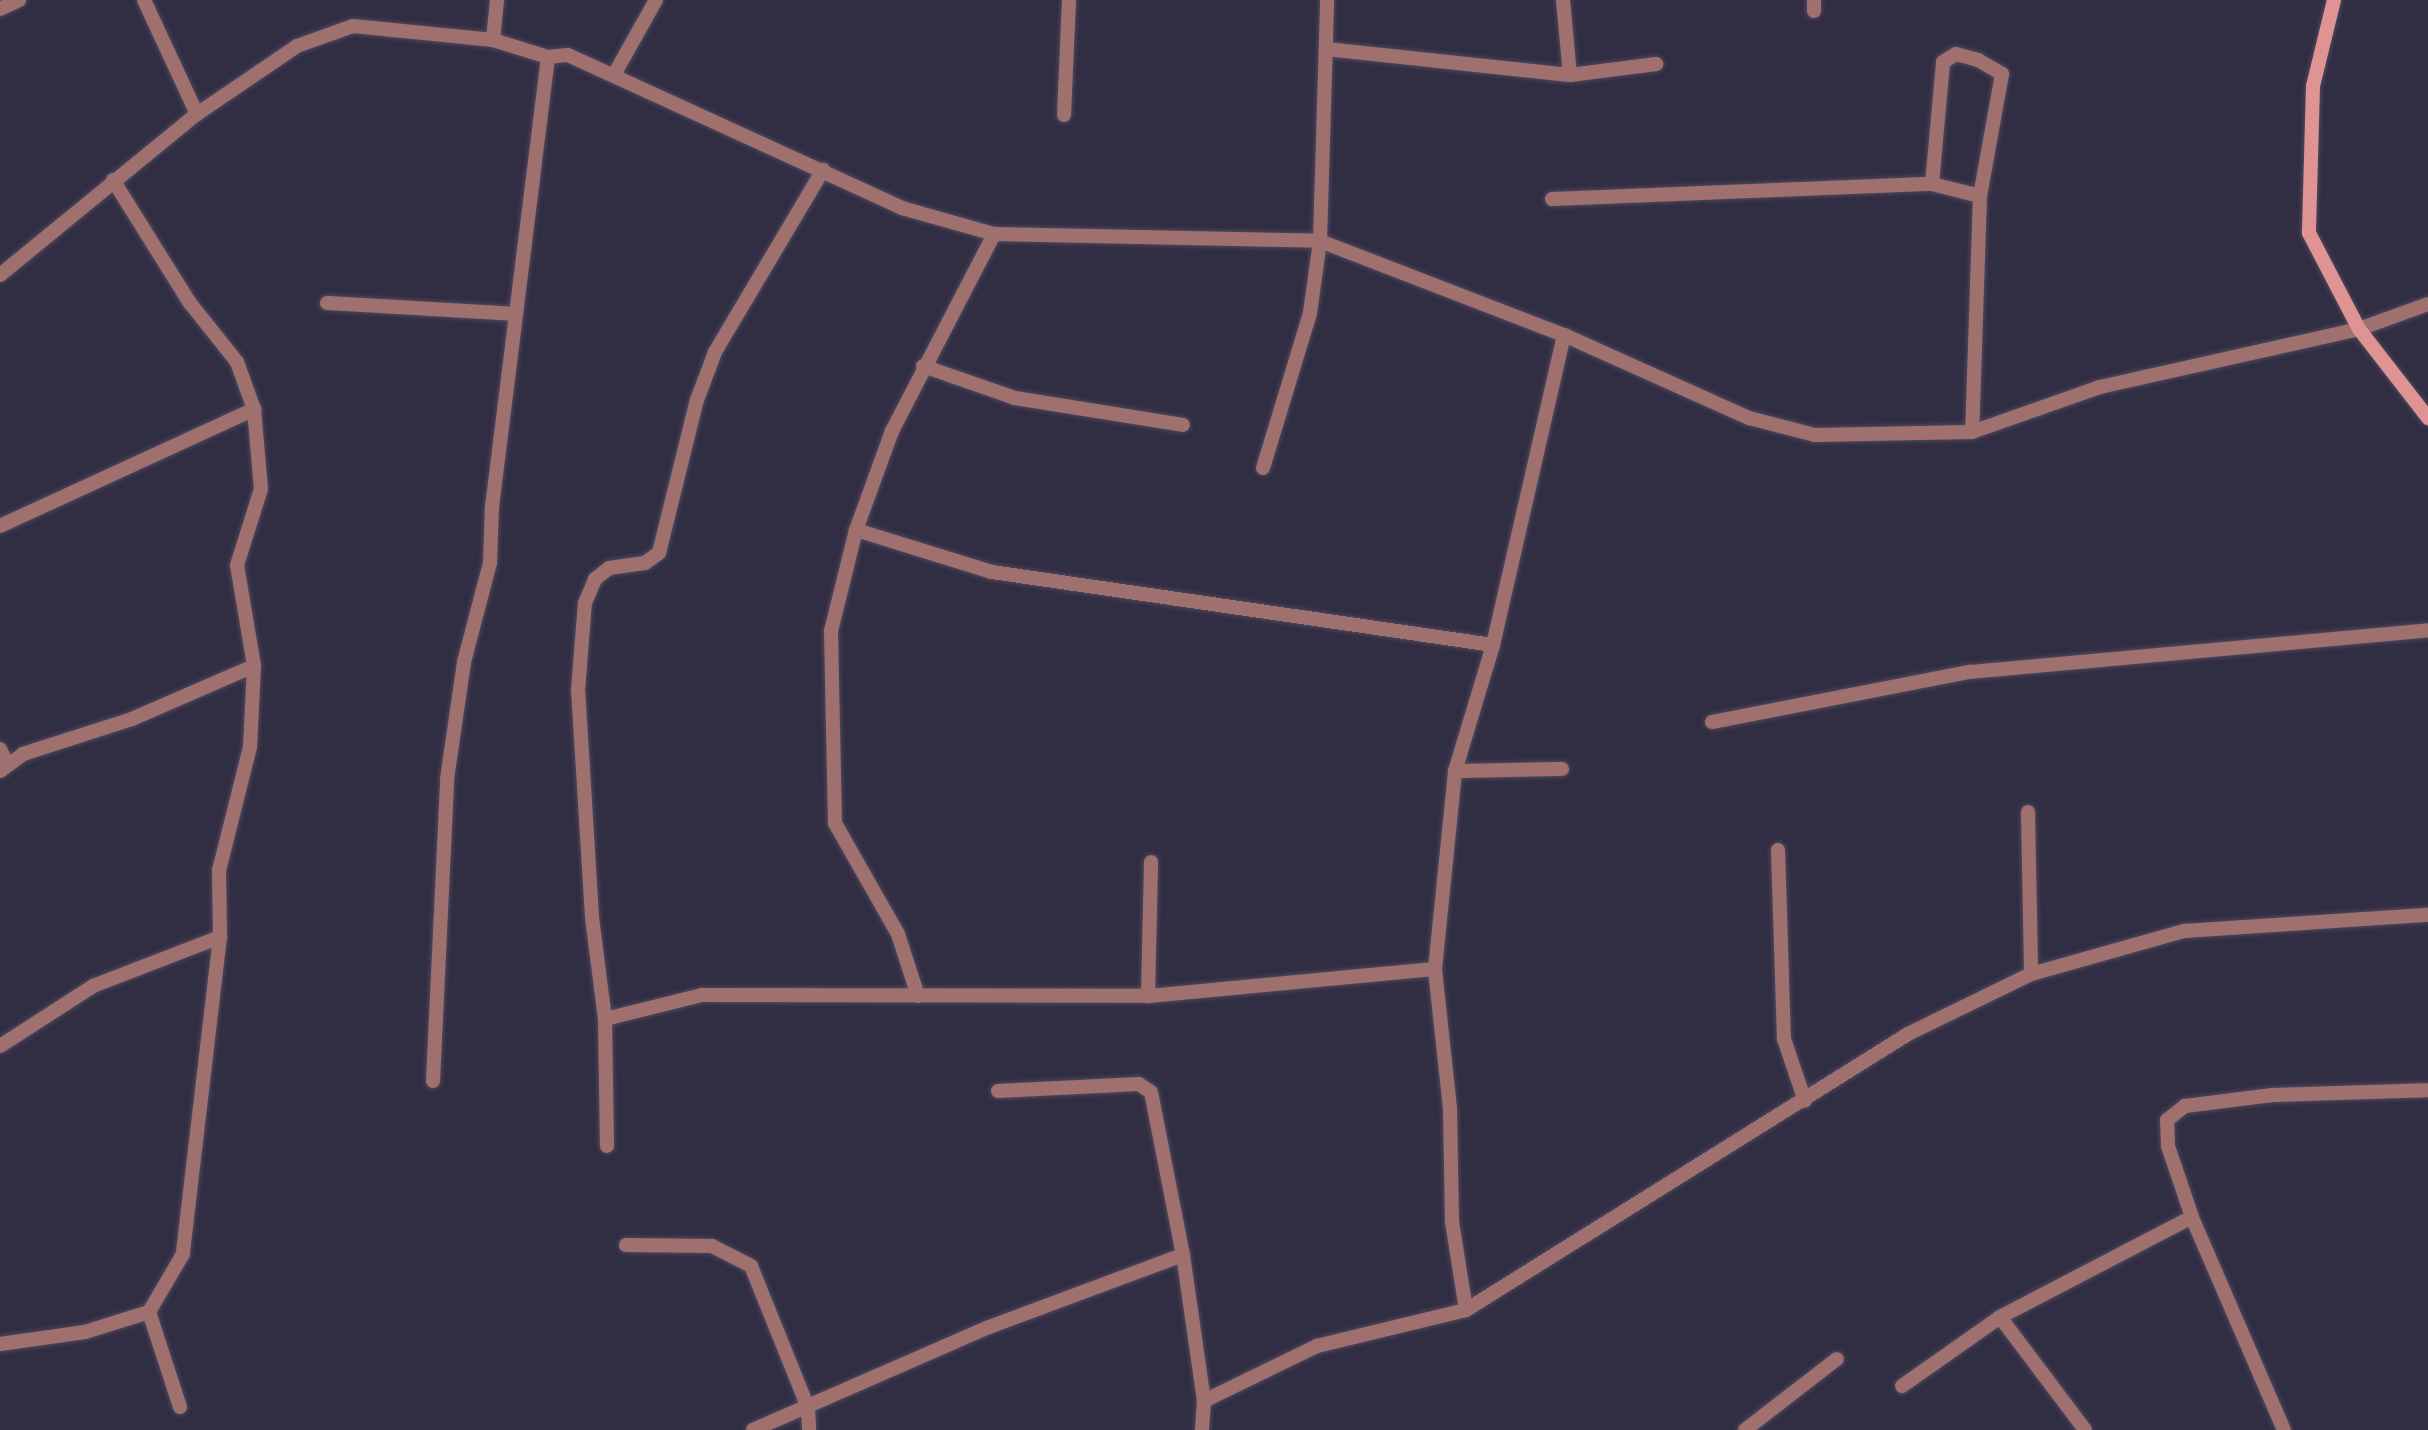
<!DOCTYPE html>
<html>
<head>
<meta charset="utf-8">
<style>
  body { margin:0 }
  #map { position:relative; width:2428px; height:1430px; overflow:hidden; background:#312d43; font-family:"Public Sans",sans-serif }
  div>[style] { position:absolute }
  .roads { filter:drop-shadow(0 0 2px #4d495e) drop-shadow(0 0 2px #4d495e) }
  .street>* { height:14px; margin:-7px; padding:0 7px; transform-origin:7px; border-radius:7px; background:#a0706f }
  .secondary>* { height:14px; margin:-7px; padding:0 7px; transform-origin:7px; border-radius:7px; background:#df9392 }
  span { translate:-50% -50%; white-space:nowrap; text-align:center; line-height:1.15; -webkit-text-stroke:7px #282339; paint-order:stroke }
</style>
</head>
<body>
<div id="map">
  <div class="roads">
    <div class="street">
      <div style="left:144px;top:0;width:126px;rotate:65.1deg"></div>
      <div style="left:1563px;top:0;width:75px;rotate:84.7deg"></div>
      <div style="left:1814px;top:0;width:11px;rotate:90deg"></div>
      <div style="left:0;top:9px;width:21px;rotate:-25deg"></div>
      <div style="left:493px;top:40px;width:40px;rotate:-84.3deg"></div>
      <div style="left:1326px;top:49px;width:245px;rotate:6.1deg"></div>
      <div style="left:1570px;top:75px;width:87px;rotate:-7.3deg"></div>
      <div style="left:615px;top:73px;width:84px;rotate:-60.7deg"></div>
      <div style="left:1064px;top:115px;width:115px;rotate:-87.5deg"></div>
      <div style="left:113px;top:180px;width:145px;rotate:58deg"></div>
      <div style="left:190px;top:303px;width:75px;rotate:51.5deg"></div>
      <div style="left:237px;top:362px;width:50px;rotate:70.1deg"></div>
      <div style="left:254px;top:409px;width:80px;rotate:85deg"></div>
      <div style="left:261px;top:489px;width:80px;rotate:107.5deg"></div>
      <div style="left:237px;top:565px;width:102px;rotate:80.4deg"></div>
      <div style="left:254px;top:666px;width:81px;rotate:92.8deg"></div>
      <div style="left:250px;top:747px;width:127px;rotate:104.1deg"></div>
      <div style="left:219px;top:870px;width:67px;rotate:89.1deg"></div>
      <div style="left:220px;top:937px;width:319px;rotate:96.7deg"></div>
      <div style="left:183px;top:1254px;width:67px;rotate:120.4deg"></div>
      <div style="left:149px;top:1312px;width:100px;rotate:71.9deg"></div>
      <div style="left:1932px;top:184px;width:122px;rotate:-84.8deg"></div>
      <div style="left:1943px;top:62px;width:15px;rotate:-32deg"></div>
      <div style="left:1956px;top:54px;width:23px;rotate:15deg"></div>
      <div style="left:1978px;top:60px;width:28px;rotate:30deg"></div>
      <div style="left:2002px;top:74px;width:124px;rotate:100.2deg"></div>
      <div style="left:1980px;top:196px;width:236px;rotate:91.9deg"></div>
      <div style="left:1552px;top:199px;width:380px;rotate:-2.3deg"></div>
      <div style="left:1932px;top:184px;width:49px;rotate:14deg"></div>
      <div style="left:0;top:275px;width:254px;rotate:-39.3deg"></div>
      <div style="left:197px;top:114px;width:121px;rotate:-34.2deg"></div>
      <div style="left:297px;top:46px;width:59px;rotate:-19.7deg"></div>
      <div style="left:353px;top:26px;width:141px;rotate:5.7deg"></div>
      <div style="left:493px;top:40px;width:58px;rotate:17.2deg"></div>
      <div style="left:548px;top:57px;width:20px;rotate:-6deg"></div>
      <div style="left:568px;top:55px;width:367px;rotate:24.6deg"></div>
      <div style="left:902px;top:208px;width:96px;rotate:15.8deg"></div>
      <div style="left:994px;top:234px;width:326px;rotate:1.2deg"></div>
      <div style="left:1320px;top:241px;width:261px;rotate:21.1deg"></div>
      <div style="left:1564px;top:335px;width:203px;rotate:24.2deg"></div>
      <div style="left:1749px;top:418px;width:68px;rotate:14.4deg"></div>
      <div style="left:1815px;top:435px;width:157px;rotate:-1.1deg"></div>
      <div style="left:1972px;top:432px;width:136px;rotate:-19.4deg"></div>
      <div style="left:2100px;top:387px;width:265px;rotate:-12.6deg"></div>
      <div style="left:2359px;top:329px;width:73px;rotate:-19.9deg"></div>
      <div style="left:327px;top:303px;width:188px;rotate:3.3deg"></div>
      <div style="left:923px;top:366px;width:97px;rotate:19.2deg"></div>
      <div style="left:1015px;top:398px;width:170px;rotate:9.1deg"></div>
      <div style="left:1263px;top:468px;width:162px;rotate:-73.1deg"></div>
      <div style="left:1310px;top:313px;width:73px;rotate:-82.1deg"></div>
      <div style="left:1320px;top:241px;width:241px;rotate:-88.3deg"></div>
      <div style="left:0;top:526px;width:280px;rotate:-24.7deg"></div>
      <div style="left:856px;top:530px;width:142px;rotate:17.2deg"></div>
      <div style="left:992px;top:572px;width:506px;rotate:8.29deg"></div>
      <div style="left:1712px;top:722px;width:263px;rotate:-11deg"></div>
      <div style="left:1970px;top:672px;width:460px;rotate:-5.2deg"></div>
      <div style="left:0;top:749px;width:17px;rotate:65deg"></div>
      <div style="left:0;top:771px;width:29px;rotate:-36deg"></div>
      <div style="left:23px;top:754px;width:114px;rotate:-17.8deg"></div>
      <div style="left:132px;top:719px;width:133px;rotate:-23.5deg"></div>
      <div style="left:1455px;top:771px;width:107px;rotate:-1.1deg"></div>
      <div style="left:2028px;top:812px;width:162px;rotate:88.9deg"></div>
      <div style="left:1778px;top:850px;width:189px;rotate:88.2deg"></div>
      <div style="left:1784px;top:1039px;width:65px;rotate:71.3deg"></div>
      <div style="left:918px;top:996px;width:65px;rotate:-107.9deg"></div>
      <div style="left:898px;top:934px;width:128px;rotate:-119.6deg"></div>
      <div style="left:835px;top:823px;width:192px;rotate:-91.2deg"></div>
      <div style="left:831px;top:631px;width:104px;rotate:-76.1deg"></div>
      <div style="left:856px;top:530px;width:105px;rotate:-70deg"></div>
      <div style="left:892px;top:431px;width:222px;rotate:-62.6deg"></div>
      <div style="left:1148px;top:996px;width:134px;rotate:-88.7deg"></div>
      <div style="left:605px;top:1019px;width:100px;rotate:-13.9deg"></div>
      <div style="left:702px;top:995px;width:446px;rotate:0.1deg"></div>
      <div style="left:1148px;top:996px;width:288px;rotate:-5.4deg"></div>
      <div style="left:0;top:1046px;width:111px;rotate:-32.8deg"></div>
      <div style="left:93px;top:986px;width:136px;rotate:-21.1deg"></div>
      <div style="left:433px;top:1081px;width:302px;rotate:-87.3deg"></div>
      <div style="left:447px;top:779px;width:118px;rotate:-81.7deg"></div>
      <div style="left:464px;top:662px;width:102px;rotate:-75.3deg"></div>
      <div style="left:490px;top:563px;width:56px;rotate:-88deg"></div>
      <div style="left:492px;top:507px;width:453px;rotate:-82.9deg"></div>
      <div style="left:998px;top:1091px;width:141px;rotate:-2.8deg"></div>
      <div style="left:1139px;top:1084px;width:14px;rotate:34deg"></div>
      <div style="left:1151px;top:1092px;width:166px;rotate:78.9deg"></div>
      <div style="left:1183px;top:1255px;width:148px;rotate:81.8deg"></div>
      <div style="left:1204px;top:1401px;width:29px;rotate:94deg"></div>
      <div style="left:607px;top:1146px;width:127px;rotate:-90.9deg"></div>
      <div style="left:605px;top:1019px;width:103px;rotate:-97.3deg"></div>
      <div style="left:592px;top:917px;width:226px;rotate:-93.5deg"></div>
      <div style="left:578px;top:691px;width:88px;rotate:-85.5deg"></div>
      <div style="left:585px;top:603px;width:26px;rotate:-67deg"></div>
      <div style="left:595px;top:579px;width:18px;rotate:-38deg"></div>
      <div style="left:609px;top:568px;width:36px;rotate:-8deg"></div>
      <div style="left:645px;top:563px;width:17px;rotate:-36deg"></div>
      <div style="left:659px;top:553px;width:158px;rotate:-76.1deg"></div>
      <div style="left:697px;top:400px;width:51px;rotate:-69.4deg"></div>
      <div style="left:715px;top:352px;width:212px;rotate:-59.3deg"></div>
      <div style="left:626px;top:1245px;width:86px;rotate:0.7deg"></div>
      <div style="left:712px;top:1246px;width:44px;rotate:27.1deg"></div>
      <div style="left:751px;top:1266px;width:153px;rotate:68.1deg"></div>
      <div style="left:808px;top:1408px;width:22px;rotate:87deg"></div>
      <div style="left:1466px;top:1310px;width:89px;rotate:-99deg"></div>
      <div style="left:1452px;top:1222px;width:114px;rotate:-91deg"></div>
      <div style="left:1450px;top:1108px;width:140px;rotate:-96.2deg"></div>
      <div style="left:1435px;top:969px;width:199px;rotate:-84.2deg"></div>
      <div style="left:1455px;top:771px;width:132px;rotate:-73.2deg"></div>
      <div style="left:1493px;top:645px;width:318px;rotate:-77.1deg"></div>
      <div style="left:2000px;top:1317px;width:141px;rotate:53deg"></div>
      <div style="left:0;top:1344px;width:86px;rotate:-8deg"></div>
      <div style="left:85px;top:1332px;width:67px;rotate:-17.4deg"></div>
      <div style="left:1902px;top:1386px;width:120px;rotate:-35.1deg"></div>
      <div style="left:2000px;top:1317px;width:216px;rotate:-27.5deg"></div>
      <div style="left:1204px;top:1401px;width:126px;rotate:-26deg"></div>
      <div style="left:1317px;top:1346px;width:153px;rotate:-13.6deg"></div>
      <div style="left:1466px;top:1310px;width:521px;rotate:-31.98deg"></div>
      <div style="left:1908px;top:1034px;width:137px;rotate:-26deg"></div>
      <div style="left:2031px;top:974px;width:159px;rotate:-15.7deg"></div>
      <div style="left:2184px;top:931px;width:245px;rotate:-3.8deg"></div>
      <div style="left:753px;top:1430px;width:257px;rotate:-23.6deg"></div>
      <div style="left:989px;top:1327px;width:207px;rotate:-20.4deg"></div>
      <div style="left:1745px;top:1430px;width:116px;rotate:-37.7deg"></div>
      <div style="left:2284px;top:1430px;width:232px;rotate:-113.4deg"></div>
      <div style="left:2192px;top:1217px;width:75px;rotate:-108.7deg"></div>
      <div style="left:2168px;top:1146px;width:26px;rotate:-92deg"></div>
      <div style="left:2167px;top:1120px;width:23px;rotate:-38deg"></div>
      <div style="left:2185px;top:1106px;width:88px;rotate:-7.2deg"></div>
      <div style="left:2272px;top:1095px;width:156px;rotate:-1.8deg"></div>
    </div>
    <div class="secondary">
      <div style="left:2334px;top:0;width:89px;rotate:103.7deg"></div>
      <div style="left:2313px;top:86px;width:147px;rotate:91.6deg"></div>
      <div style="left:2309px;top:233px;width:108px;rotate:62.5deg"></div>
      <div style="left:2359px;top:329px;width:113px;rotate:52.2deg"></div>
    </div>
  </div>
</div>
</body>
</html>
